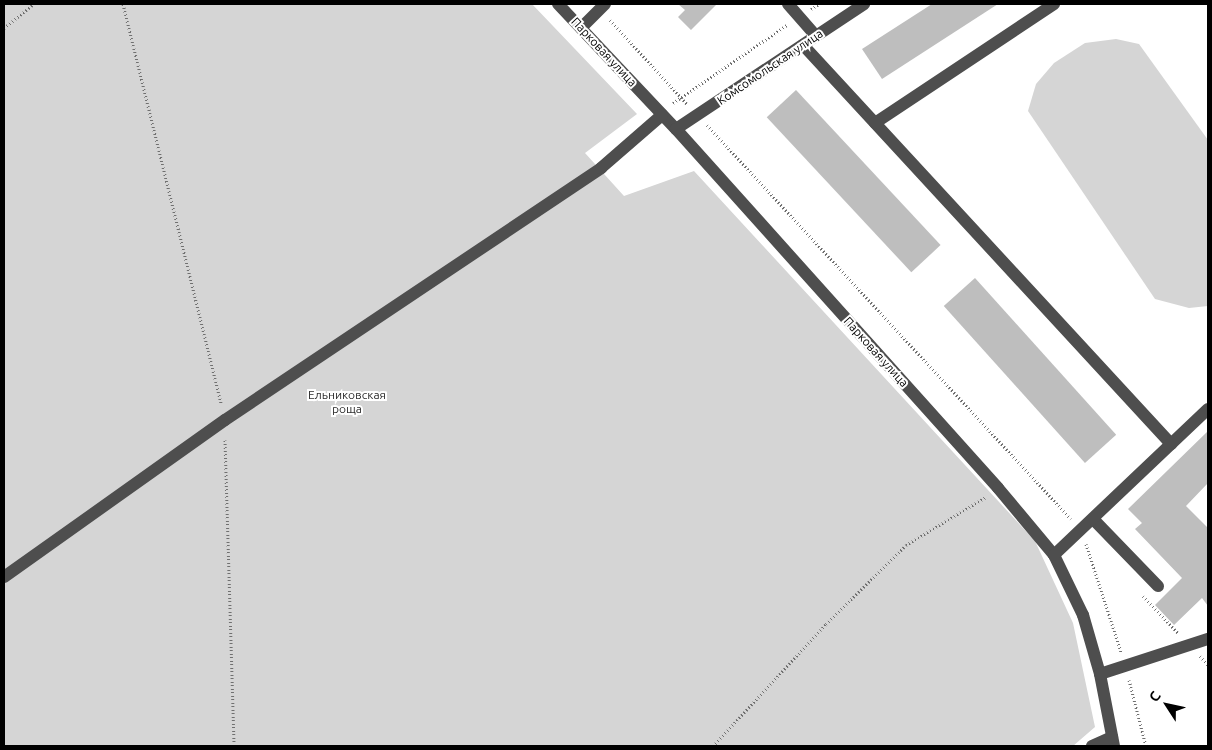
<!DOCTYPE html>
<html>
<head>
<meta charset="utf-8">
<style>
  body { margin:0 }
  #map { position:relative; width:1212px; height:750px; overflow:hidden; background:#fff; font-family:Ubuntu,sans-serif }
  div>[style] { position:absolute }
  .green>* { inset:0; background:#d5d5d5 }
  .building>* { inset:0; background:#bebebe; transform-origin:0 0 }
  .path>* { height:3px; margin-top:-1.5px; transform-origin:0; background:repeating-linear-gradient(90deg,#707070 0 1px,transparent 0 3.5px) }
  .minor>* { height:12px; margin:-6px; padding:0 6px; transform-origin:6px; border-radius:6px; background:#4e4e4e }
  span { translate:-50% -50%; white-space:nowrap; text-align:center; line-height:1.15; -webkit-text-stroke:4px #fff; paint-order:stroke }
  .street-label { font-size:12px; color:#000 }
  .park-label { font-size:12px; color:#2c2c2c }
  .frame { position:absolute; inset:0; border:5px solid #000; pointer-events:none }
  .north { position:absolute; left:1142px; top:680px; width:50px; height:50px; -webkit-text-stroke:4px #fff; paint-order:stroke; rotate:305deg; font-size:14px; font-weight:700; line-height:20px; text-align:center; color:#000 }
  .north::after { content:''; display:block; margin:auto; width:18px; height:22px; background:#000; clip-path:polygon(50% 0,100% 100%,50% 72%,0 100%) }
</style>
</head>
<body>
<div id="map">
  <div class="green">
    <div style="clip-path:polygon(4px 4px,532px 4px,637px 114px,585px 153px,624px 196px,694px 171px,1035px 541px,1073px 623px,1095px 727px,1073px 746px,4px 746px)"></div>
    <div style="clip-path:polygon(1116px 39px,1139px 44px,1208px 140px,1208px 306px,1189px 308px,1155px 299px,1028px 111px,1036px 84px,1054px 63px,1085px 43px)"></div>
  </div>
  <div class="building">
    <div style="clip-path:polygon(678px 4px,717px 4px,691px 30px,678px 17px,685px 10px)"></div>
    <div style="clip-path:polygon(932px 4px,998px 4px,882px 79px,862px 49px)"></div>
    <div style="left:796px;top:90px;width:212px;height:40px;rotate:47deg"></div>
    <div style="left:975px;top:278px;width:211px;height:42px;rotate:48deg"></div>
    <div style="clip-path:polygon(1208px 431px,1208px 483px,1186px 506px,1208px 528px,1208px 606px,1202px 598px,1174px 625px,1155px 605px,1182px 578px,1135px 529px,1142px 523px,1128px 509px)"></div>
  </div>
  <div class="path">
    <div style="left:123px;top:4px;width:412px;rotate:76.2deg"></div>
    <div style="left:811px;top:9px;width:9px;rotate:-32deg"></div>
    <div style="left:610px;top:20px;width:114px;rotate:47.5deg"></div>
    <div style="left:4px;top:28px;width:38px;rotate:-39deg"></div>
    <div style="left:673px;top:103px;width:138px;rotate:-34.4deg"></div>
    <div style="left:707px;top:125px;width:536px;rotate:47.27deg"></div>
    <div style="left:225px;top:440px;width:306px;rotate:88.3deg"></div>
    <div style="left:1086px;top:544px;width:114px;rotate:72deg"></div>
    <div style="left:1143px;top:596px;width:52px;rotate:46.5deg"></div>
    <div style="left:1200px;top:656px;width:12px;rotate:48deg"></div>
    <div style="left:1129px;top:680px;width:68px;rotate:75.6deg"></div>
    <div style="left:713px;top:746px;width:166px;rotate:-47.2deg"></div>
    <div style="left:826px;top:624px;width:112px;rotate:-44.6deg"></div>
    <div style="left:906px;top:545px;width:93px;rotate:-31deg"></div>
  </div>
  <div class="minor">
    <div style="left:558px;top:4px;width:172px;rotate:46.7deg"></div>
    <div style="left:676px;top:129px;width:482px;rotate:48.1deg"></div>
    <div style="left:998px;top:488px;width:87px;rotate:50.1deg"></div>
    <div style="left:1054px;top:555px;width:67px;rotate:64.2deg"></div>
    <div style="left:1083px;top:615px;width:61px;rotate:73.9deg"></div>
    <div style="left:1100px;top:674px;width:73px;rotate:79deg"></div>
    <div style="left:788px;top:4px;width:43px;rotate:48.8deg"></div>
    <div style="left:581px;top:28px;width:34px;rotate:-45deg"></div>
    <div style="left:803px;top:45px;width:543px;rotate:47.31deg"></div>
    <div style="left:875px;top:123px;width:215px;rotate:-33.6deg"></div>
    <div style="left:676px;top:129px;width:226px;rotate:-33.6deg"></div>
    <div style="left:1094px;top:520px;width:92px;rotate:45.9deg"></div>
    <div style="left:1054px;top:555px;width:212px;rotate:-43.5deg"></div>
    <div style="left:4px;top:577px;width:271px;rotate:-35.4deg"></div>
    <div style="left:225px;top:420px;width:453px;rotate:-33.8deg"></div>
    <div style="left:601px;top:168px;width:81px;rotate:-41deg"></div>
    <div style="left:1100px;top:674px;width:114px;rotate:-18deg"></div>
    <div style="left:1092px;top:746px;width:22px;rotate:-24deg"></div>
  </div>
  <div class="street-label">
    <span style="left:604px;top:52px;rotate:47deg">Парковая улица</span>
    <span style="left:770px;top:67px;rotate:-34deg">Комсомольская улица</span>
    <span style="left:876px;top:352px;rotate:48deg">Парковая улица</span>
  </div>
  <div class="park-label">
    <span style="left:347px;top:402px">Ельниковская<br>роща</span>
  </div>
  <div class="frame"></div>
  <div class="north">С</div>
</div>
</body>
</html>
